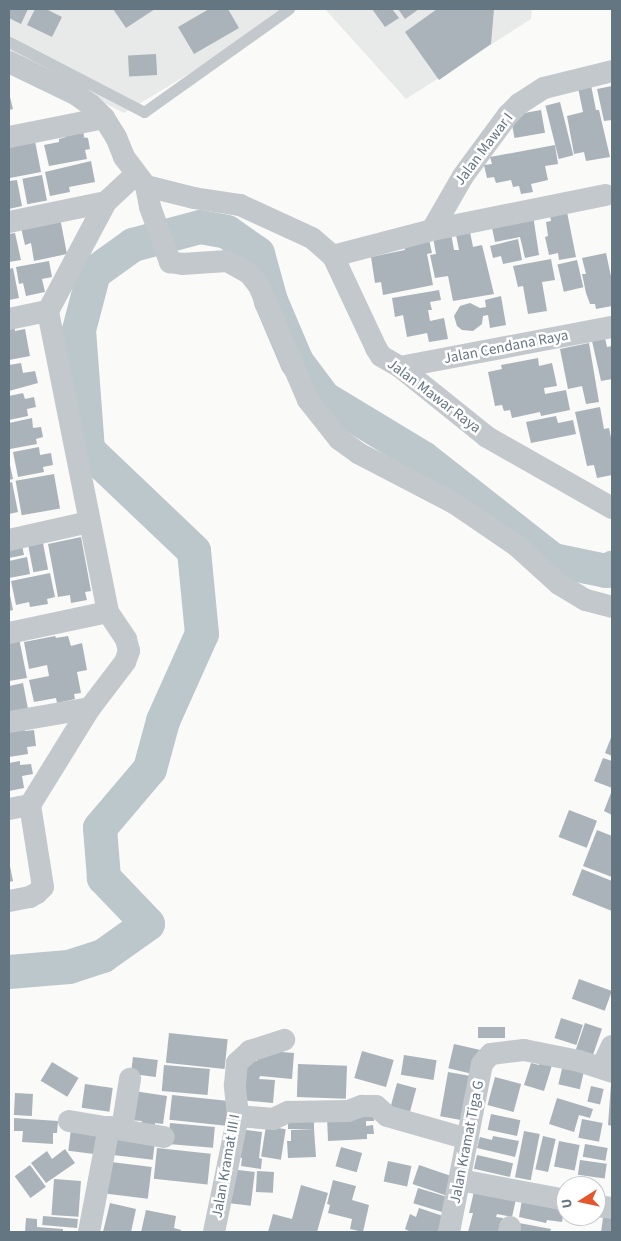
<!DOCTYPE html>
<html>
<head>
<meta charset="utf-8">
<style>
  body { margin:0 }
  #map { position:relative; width:621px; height:1241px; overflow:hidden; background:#fafaf8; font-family:"Source Sans 3",sans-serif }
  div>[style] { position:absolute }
  .built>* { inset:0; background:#e8e9e9 }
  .river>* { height:34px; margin:-17px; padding:0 17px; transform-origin:17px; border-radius:17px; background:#bbc7cb }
  .building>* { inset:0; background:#aab3b9; transform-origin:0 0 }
  .service>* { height:11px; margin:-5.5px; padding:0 5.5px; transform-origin:5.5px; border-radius:5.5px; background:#c3c8cc }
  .minor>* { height:22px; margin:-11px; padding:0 11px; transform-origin:11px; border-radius:11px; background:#c3c8cc }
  span { translate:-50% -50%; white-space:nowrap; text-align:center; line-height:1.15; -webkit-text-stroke:5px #fff; paint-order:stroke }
  .street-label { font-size:15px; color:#657683 }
  .frame { position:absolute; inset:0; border:10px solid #657683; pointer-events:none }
  .north { position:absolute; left:556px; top:1176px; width:50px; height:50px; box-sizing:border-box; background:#fff; border:1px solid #c1c8cd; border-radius:50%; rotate:260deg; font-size:14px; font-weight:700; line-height:20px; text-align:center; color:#657683 }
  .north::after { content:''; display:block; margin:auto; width:18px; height:22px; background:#e4572e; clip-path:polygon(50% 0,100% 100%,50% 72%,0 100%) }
</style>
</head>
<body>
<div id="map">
  <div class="built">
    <div style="clip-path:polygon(9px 9px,296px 9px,124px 113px,9px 55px)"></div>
    <div style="clip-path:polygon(325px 9px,532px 9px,531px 19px,406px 99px)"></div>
  </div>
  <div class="river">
    <div style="left:9px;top:972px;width:60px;rotate:-4.8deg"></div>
    <div style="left:69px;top:967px;width:36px;rotate:-18deg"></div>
    <div style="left:103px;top:956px;width:55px;rotate:-35.4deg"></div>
    <div style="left:148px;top:924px;width:64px;rotate:-133.7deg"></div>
    <div style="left:104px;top:878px;width:50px;rotate:-94.6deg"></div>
    <div style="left:100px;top:828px;width:77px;rotate:-49.7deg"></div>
    <div style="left:150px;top:769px;width:50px;rotate:-74.8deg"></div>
    <div style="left:163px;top:721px;width:95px;rotate:-65.9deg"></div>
    <div style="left:202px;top:634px;width:83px;rotate:-95.5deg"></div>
    <div style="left:194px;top:551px;width:146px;rotate:-136.4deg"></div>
    <div style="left:88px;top:450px;width:120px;rotate:-94.3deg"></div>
    <div style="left:79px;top:330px;width:59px;rotate:-75.3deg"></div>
    <div style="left:94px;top:273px;width:48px;rotate:-35.7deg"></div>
    <div style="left:133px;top:245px;width:69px;rotate:-15deg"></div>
    <div style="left:200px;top:227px;width:27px;rotate:10deg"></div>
    <div style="left:227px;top:232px;width:38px;rotate:35deg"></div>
    <div style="left:258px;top:254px;width:49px;rotate:74.5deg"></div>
    <div style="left:271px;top:301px;width:66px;rotate:66.9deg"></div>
    <div style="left:297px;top:362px;width:45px;rotate:53.1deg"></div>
    <div style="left:324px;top:398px;width:116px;rotate:31.2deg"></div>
    <div style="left:423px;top:458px;width:165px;rotate:38.1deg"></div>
    <div style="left:553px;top:560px;width:54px;rotate:11.7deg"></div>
    <div style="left:606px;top:571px;width:7px;rotate:-27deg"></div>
  </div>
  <div class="building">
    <div style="clip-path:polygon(9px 9px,28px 9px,21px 24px,9px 18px)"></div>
    <div style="clip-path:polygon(35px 9px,46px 9px,62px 17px,52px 37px,27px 25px)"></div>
    <div style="clip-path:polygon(113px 9px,155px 9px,126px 28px)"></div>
    <div style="clip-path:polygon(209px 9px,228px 9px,239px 28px,194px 54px,178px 27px)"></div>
    <div style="clip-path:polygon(372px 9px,392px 9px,399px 18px,385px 27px)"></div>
    <div style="clip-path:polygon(398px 9px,419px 9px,405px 19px)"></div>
    <div style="clip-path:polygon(437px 9px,494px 9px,491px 44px,439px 80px,405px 32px)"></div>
    <div style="left:156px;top:54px;width:21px;height:28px;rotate:87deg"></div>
    <div style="clip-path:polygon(590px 80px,596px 110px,599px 110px,610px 157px,586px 161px,584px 152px,574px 154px,567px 116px,583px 112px,577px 83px)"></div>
    <div style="clip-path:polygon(612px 86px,612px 120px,604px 121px,597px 89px)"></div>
    <div style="clip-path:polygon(9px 93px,13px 109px,9px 110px)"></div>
    <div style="left:560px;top:102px;width:55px;height:15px;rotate:76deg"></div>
    <div style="left:541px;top:110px;width:23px;height:31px;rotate:80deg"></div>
    <div style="clip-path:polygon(83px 129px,84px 137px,82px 137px,88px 138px,90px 149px,85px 150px,87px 159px,49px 166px,44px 145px,59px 142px,59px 139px,66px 137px,65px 133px)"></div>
    <div style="clip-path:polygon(35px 141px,41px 172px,10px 178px,9px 146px)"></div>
    <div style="clip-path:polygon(555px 145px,558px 164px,545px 166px,548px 180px,531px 184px,533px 192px,521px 194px,519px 186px,513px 187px,511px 180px,496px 183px,494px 177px,487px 178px,484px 165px,492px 164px,490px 157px)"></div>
    <div style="clip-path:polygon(91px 161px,95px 182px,69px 187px,70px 192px,50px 196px,45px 172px)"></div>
    <div style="left:42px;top:175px;width:26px;height:20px;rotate:79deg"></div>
    <div style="clip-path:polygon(17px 180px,22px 206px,9px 209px,9px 181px)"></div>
    <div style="clip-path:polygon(567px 212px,576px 257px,559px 260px,558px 253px,549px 255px,545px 237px,548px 236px,546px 222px,551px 221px,550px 215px)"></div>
    <div style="clip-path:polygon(533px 215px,539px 255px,525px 258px,520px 237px,495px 242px,491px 223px)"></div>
    <div style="clip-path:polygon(60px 218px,67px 254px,34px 261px,31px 243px,25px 245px,21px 228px)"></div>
    <div style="clip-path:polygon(470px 232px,473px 247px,482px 245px,494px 294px,453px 301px,448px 276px,435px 278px,430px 255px,436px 254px,433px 237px,451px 233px,454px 250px,459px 250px,456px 235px)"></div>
    <div style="clip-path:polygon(15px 233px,21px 260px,9px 262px,9px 234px)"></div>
    <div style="clip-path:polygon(428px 235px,432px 253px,427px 254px,433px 285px,383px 295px,381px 282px,375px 283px,371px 257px,405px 250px,403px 239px)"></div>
    <div style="clip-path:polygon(518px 239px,522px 260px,503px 264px,501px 256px,493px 258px,490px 246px)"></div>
    <div style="clip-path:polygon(606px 253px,612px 281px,612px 306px,596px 309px,595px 304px,590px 304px,586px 293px,582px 274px,586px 274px,582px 258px)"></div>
    <div style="clip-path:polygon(551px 259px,555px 280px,542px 282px,547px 311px,528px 314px,523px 286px,518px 287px,513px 266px)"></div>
    <div style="left:577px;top:260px;width:28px;height:20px;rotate:77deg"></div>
    <div style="clip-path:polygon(49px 261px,52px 277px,42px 279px,45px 292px,26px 296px,23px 283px,19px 284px,16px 267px)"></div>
    <div style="clip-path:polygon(13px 268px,19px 298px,9px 300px,9px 269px)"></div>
    <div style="clip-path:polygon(439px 290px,441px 300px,430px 302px,432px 310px,428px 310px,430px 321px,444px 318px,448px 339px,429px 342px,427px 333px,407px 337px,403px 315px,395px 317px,392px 298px)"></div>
    <div style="clip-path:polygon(501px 296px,506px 325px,490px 328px,488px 315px,483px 316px,482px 324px,473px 331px,462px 330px,457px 326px,454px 316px,460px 306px,470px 303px,480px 308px,486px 307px,485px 300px)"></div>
    <div style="clip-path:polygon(13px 319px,15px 331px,25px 329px,30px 356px,9px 360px,9px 320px)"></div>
    <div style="clip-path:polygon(605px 338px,607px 347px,612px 346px,612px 379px,601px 381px,592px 341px)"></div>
    <div style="clip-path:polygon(589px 343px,599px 402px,586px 404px,582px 386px,568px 389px,560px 349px)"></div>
    <div style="clip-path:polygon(538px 358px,539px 366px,552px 363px,557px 386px,544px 388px,545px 394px,566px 390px,570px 410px,541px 416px,540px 412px,512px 418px,510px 410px,504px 411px,502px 405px,495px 406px,488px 372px,502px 369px,501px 365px)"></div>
    <div style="clip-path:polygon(21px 363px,23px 373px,35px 371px,38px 383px,9px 391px,9px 365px)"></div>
    <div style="clip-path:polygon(23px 393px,25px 399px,34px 397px,36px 407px,27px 409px,28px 416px,9px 420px,9px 396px)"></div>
    <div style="clip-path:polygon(600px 407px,604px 429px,609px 428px,612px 442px,612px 475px,597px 478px,594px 465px,587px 466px,575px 412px)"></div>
    <div style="clip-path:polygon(556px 416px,558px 423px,573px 420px,576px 434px,531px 443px,526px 422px)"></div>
    <div style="clip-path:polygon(32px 418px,33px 428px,41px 427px,43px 437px,36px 439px,37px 444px,10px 449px,9px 423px)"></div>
    <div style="clip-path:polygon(39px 447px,40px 455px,51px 453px,53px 465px,43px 467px,44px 472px,18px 477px,13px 452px)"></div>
    <div style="clip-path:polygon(9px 460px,13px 479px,9px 480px)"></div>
    <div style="left:54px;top:474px;width:35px;height:39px;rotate:80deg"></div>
    <div style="clip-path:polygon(12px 482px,18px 512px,9px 514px,9px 483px)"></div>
    <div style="clip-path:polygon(81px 537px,91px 591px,85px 592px,87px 600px,71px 603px,70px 595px,58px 597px,48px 544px)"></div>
    <div style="left:42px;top:538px;width:32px;height:15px;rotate:79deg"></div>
    <div style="clip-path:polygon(21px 540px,24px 555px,9px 558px,9px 542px)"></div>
    <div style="clip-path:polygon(27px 557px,30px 574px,9px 578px,9px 561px)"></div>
    <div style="clip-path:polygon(50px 573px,55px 597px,47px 599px,48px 604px,30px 607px,29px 602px,16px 605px,11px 581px)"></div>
    <div style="clip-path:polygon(10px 595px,13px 610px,9px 611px,9px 596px)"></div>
    <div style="clip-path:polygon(55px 636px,56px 638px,68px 636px,71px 646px,82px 643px,87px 670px,77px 672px,81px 693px,74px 694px,75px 699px,57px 703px,56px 698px,34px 702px,29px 680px,49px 676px,47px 665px,29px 669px,24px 642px)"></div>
    <div style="clip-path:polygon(19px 638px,27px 678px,9px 681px,9px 640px)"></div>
    <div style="clip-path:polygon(23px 683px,28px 709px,9px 713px,9px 686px)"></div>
    <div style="clip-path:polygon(24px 729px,25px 731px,34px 730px,36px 746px,27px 747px,28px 754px,9px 757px,9px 731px)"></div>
    <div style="clip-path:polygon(612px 735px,612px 756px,605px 753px)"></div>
    <div style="clip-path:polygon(603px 758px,612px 761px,612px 788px,594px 781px)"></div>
    <div style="clip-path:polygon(20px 761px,20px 765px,31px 764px,33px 774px,22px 776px,24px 788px,9px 791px,9px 763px)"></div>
    <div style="clip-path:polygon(612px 790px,612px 815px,604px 811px)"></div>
    <div style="left:569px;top:810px;width:30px;height:29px;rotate:21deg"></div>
    <div style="clip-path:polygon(597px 830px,612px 836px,612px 877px,583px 866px)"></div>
    <div style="clip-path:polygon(9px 861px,13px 881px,9px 882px)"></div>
    <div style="clip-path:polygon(582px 869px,612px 881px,612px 911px,572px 895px)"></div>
    <div style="left:579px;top:979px;width:35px;height:21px;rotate:20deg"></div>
    <div style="left:561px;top:1018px;width:23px;height:21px;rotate:18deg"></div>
    <div style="left:585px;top:1023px;width:18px;height:28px;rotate:19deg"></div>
    <div style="left:478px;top:1027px;width:27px;height:11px"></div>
    <div style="left:169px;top:1033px;width:59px;height:30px;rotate:6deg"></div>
    <div style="left:454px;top:1044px;width:27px;height:25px;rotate:13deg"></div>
    <div style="clip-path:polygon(258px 1050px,294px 1053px,292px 1079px,260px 1076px,259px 1079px,275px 1080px,273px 1103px,240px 1100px,242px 1062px,257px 1061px)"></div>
    <div style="left:362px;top:1051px;width:33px;height:28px;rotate:16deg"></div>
    <div style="left:404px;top:1055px;width:33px;height:20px;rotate:9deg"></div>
    <div style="left:133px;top:1057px;width:25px;height:17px;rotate:7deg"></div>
    <div style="clip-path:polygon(542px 1058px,553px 1062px,544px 1091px,524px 1085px,531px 1063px,539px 1065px)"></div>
    <div style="left:564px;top:1060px;width:22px;height:25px;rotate:13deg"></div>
    <div style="left:52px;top:1062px;width:31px;height:22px;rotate:31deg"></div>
    <div style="left:298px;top:1064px;width:49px;height:33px;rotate:2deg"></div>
    <div style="left:164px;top:1065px;width:46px;height:26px;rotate:5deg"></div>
    <div style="left:448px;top:1072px;width:27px;height:45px;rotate:10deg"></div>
    <div style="left:495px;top:1077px;width:27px;height:29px;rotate:15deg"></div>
    <div style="left:397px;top:1083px;width:20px;height:27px;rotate:15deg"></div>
    <div style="left:85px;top:1084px;width:28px;height:24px;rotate:8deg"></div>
    <div style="clip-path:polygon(611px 1085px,612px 1085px,612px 1126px,608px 1125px)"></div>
    <div style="left:591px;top:1086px;width:13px;height:16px;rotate:13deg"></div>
    <div style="clip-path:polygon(134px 1091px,167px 1096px,163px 1124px,155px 1123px,155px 1127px,141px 1125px,142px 1121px,130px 1120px)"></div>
    <div style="left:15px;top:1093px;width:18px;height:22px;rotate:3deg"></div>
    <div style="left:172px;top:1095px;width:57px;height:25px;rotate:6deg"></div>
    <div style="clip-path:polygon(557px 1098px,593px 1109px,590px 1118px,579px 1115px,574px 1132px,549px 1124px)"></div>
    <div style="clip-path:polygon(374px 1111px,374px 1121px,366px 1121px,366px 1126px,373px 1125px,374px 1134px,367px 1134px,367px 1139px,328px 1141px,327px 1116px)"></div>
    <div style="left:288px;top:1114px;width:26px;height:15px"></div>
    <div style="left:491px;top:1114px;width:30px;height:16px;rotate:12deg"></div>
    <div style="clip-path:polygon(14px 1118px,58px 1121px,57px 1133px,53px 1133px,53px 1144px,22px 1142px,23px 1131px,14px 1131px)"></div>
    <div style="left:582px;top:1119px;width:21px;height:19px;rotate:11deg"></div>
    <div style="left:170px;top:1123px;width:45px;height:21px;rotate:5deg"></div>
    <div style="left:266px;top:1126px;width:20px;height:31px;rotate:9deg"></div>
    <div style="left:71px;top:1129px;width:26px;height:22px;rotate:7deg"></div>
    <div style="clip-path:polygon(239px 1129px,262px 1132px,259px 1158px,262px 1159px,261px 1169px,241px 1166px,242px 1158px,236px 1157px)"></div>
    <div style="clip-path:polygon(314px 1129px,316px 1157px,288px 1158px,287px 1141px,291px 1141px,291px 1130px)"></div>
    <div style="left:524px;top:1131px;width:16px;height:47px;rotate:11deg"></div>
    <div style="clip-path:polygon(493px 1136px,519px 1141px,515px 1157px,477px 1148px,480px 1137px,492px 1140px)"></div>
    <div style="left:543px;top:1136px;width:13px;height:34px;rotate:13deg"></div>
    <div style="left:115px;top:1139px;width:40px;height:16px;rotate:7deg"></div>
    <div style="left:559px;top:1141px;width:21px;height:26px;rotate:11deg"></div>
    <div style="left:585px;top:1144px;width:23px;height:13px;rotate:10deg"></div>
    <div style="left:341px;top:1147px;width:22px;height:20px;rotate:16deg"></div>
    <div style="left:157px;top:1148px;width:54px;height:31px;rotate:6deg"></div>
    <div style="clip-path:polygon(65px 1149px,75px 1163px,46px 1183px,31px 1163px,47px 1151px,52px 1159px)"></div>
    <div style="left:477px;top:1155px;width:37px;height:14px;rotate:13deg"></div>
    <div style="left:580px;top:1160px;width:27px;height:15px;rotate:8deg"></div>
    <div style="left:388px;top:1161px;width:24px;height:21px;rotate:12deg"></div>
    <div style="left:111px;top:1162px;width:41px;height:32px;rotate:7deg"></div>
    <div style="left:30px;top:1165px;width:27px;height:19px;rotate:54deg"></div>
    <div style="left:419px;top:1165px;width:37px;height:20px;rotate:19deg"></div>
    <div style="left:230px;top:1169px;width:25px;height:34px;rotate:7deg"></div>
    <div style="left:257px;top:1171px;width:17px;height:21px;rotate:3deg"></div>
    <div style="left:54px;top:1179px;width:27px;height:36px;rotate:4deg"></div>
    <div style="clip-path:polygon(333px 1180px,356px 1186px,352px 1200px,369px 1205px,363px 1232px,350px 1229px,352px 1219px,328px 1213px,330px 1205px,327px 1204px)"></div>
    <div style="clip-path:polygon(301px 1185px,328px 1193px,317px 1232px,268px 1232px,273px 1214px,292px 1219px)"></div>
    <div style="clip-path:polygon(475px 1187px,516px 1199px,512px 1217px,497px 1214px,496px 1217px,503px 1218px,500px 1232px,468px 1232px,473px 1213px,469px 1213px)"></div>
    <div style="left:418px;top:1188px;width:30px;height:16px;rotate:17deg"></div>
    <div style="clip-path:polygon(523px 1194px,565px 1204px,562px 1222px,547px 1220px,546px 1223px,519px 1217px)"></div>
    <div style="clip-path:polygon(110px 1203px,136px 1209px,131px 1232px,103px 1232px)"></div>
    <div style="clip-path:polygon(419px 1208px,443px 1216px,438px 1232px,411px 1232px,405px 1229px,410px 1214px,416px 1217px)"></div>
    <div style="clip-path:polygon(146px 1210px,176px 1216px,174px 1228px,181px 1230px,181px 1232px,141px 1232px)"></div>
    <div style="clip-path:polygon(604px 1211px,612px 1212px,612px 1232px,601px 1232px)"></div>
    <div style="left:43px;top:1216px;width:35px;height:9px;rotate:5deg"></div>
    <div style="clip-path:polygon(26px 1218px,37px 1219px,37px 1227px,63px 1229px,63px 1232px,25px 1232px)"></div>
    <div style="clip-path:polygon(519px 1223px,551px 1229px,550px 1232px,517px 1232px)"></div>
  </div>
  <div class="service">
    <div style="left:9px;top:42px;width:152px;rotate:27.4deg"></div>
    <div style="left:144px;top:112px;width:178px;rotate:-35.4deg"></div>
  </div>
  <div class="minor">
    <div style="left:9px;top:62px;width:76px;rotate:25.9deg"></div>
    <div style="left:77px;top:95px;width:17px;rotate:36deg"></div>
    <div style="left:91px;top:105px;width:18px;rotate:45deg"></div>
    <div style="left:104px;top:118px;width:22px;rotate:58deg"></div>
    <div style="left:116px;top:137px;width:22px;rotate:68deg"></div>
    <div style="left:124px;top:157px;width:36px;rotate:53deg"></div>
    <div style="left:146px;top:186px;width:49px;rotate:14deg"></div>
    <div style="left:194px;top:198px;width:47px;rotate:8.7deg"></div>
    <div style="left:240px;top:205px;width:79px;rotate:24.6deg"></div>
    <div style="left:312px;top:238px;width:28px;rotate:41deg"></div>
    <div style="left:333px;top:256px;width:102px;rotate:64.9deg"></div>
    <div style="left:376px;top:348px;width:9px;rotate:58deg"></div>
    <div style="left:381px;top:356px;width:22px;rotate:30deg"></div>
    <div style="left:400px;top:367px;width:112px;rotate:38.8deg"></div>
    <div style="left:487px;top:437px;width:144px;rotate:29.6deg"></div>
    <div style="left:9px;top:137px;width:97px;rotate:-11.3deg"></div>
    <div style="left:146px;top:186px;width:21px;rotate:79deg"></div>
    <div style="left:150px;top:207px;width:59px;rotate:70deg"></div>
    <div style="left:170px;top:262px;width:12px;rotate:9deg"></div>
    <div style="left:182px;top:264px;width:45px;rotate:-3.8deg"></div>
    <div style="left:227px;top:261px;width:25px;rotate:29deg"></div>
    <div style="left:249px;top:273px;width:16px;rotate:52deg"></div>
    <div style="left:259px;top:286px;width:124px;rotate:66.7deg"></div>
    <div style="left:308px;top:400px;width:50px;rotate:51.5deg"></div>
    <div style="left:339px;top:439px;width:24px;rotate:36deg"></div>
    <div style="left:358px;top:453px;width:108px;rotate:27.5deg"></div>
    <div style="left:454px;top:503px;width:76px;rotate:34.3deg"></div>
    <div style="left:517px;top:546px;width:57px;rotate:42.1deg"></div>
    <div style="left:559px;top:584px;width:31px;rotate:31deg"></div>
    <div style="left:586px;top:600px;width:27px;rotate:15deg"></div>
    <div style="left:9px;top:222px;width:99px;rotate:-11.7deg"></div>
    <div style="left:432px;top:230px;width:62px;rotate:-60.1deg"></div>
    <div style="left:463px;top:176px;width:76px;rotate:-53.6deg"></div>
    <div style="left:508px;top:115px;width:16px;rotate:-45deg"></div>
    <div style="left:519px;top:104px;width:30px;rotate:-33deg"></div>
    <div style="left:544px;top:88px;width:70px;rotate:-14deg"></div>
    <div style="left:333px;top:256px;width:102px;rotate:-14.7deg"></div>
    <div style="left:432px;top:230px;width:177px;rotate:-11.4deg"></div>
    <div style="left:9px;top:319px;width:40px;rotate:-12deg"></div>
    <div style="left:400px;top:367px;width:216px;rotate:-10.7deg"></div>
    <div style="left:9px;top:540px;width:82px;rotate:-12.7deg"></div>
    <div style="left:9px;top:633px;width:101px;rotate:-12deg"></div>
    <div style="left:9px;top:722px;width:82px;rotate:-9.8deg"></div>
    <div style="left:9px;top:809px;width:21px;rotate:-11deg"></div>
    <div style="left:9px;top:901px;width:21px;rotate:-11deg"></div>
    <div style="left:30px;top:897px;width:8px;rotate:-30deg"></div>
    <div style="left:37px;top:893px;width:8px;rotate:-45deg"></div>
    <div style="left:43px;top:887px;width:83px;rotate:-99deg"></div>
    <div style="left:30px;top:805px;width:114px;rotate:-58.3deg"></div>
    <div style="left:90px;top:708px;width:58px;rotate:-52.7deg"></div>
    <div style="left:125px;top:662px;width:12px;rotate:-70deg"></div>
    <div style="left:129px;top:651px;width:12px;rotate:-104deg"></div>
    <div style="left:126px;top:639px;width:32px;rotate:-124deg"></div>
    <div style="left:108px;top:612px;width:307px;rotate:-101.3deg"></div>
    <div style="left:48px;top:311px;width:123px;rotate:-62deg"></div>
    <div style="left:106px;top:202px;width:41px;rotate:-43deg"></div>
    <div style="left:602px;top:1067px;width:23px;rotate:-65deg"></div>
    <div style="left:238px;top:1116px;width:35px;rotate:5deg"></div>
    <div style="left:273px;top:1119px;width:17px;rotate:-25deg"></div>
    <div style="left:288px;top:1112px;width:60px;rotate:-1deg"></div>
    <div style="left:348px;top:1111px;width:15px;rotate:-20deg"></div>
    <div style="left:362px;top:1106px;width:14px"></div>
    <div style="left:376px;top:1106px;width:15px;rotate:42deg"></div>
    <div style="left:387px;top:1116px;width:84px;rotate:15.9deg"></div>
    <div style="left:69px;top:1121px;width:96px;rotate:9.6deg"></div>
    <div style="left:122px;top:1129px;width:51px;rotate:-80.9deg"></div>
    <div style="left:460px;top:1180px;width:108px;rotate:10.7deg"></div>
    <div style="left:596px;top:1206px;width:16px;rotate:7deg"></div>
    <div style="left:89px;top:1232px;width:107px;rotate:-79.2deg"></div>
    <div style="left:214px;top:1232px;width:118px;rotate:-78.3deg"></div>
    <div style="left:238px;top:1116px;width:31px;rotate:-96deg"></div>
    <div style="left:235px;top:1085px;width:22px;rotate:-85deg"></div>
    <div style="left:237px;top:1063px;width:18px;rotate:-43deg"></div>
    <div style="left:250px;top:1051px;width:36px;rotate:-18deg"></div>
    <div style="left:449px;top:1232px;width:171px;rotate:-78.9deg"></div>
    <div style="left:482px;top:1064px;width:6px;rotate:-51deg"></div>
    <div style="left:486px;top:1059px;width:7px;rotate:-45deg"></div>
    <div style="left:491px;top:1054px;width:33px;rotate:-7deg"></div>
    <div style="left:524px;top:1050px;width:56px;rotate:11.3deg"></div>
    <div style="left:579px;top:1061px;width:35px;rotate:18deg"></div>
    <div style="left:509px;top:1232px;width:5px;rotate:-79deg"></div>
  </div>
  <div class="street-label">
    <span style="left:484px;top:149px;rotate:-53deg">Jalan Mawar I</span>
    <span style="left:506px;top:347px;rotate:-11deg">Jalan Cendana Raya</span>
    <span style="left:434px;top:396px;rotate:37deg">Jalan Mawar Raya</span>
    <span style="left:467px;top:1142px;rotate:-79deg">Jalan Kramat Tiga G</span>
    <span style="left:226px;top:1166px;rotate:-80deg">Jalan Kramat III I</span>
  </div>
  <div class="frame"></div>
  <div class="north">U</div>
</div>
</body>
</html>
